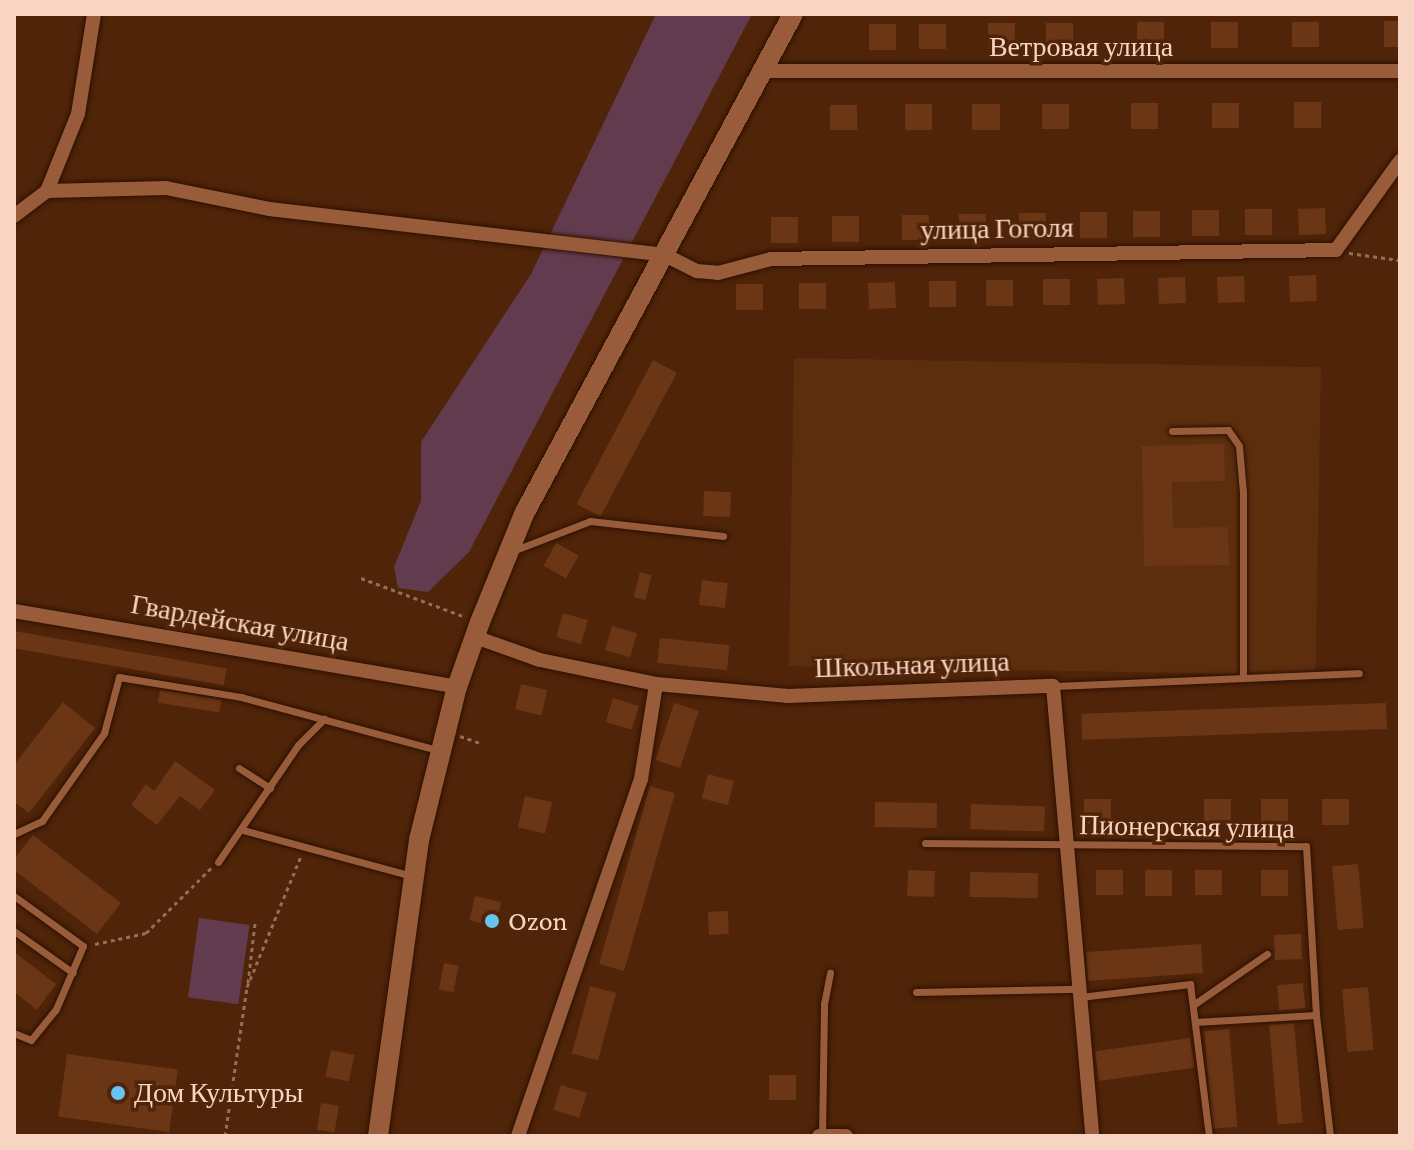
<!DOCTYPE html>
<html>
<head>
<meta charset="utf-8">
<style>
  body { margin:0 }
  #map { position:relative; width:1414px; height:1150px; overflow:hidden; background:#4f2408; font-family:"Crimson Pro",serif }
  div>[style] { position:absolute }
  .built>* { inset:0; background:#5d2e0e; transform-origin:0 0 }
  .green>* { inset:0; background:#623c4e; transform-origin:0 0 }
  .building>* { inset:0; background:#6b3615; transform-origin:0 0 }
  .path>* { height:3px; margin-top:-1.5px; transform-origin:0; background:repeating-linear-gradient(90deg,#966e56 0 4px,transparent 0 8px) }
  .roads { filter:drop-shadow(0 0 2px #2d1001) drop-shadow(0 0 2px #2d1001) }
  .service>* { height:7px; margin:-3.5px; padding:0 3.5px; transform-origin:3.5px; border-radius:3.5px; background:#995c3a }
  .minor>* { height:14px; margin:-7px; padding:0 7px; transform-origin:7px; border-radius:7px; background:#995c3a }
  .secondary>* { height:20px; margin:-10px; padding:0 10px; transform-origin:10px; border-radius:10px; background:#995c3a }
  .dots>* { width:22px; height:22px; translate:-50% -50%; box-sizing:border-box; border:4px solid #4f2408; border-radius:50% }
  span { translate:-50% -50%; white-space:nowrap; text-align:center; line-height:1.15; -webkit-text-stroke:7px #4f2408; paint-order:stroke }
  .street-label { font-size:28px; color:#f8d5c2 }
  .poi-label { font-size:28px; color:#f8d5c2 }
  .left { translate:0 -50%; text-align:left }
  .frame { position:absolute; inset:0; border:16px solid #f8d5c2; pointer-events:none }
</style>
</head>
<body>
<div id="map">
  <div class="built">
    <div style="left:794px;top:358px;width:527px;height:308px;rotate:1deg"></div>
  </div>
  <div class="green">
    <div style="clip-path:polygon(656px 14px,752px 14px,469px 552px,428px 592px,398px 588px,394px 567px,421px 501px,421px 442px,531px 274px)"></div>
    <div style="left:199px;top:918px;width:51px;height:80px;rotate:8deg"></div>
  </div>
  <div class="building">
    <div style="left:1384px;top:21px;width:16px;height:26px"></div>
    <div style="left:1164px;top:22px;width:26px;height:27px;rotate:90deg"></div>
    <div style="left:1211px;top:22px;width:27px;height:26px"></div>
    <div style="left:1292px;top:22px;width:27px;height:25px"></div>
    <div style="left:988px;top:23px;width:27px;height:26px"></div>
    <div style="left:1046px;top:23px;width:27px;height:26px"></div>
    <div style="left:869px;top:24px;width:27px;height:26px"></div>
    <div style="left:919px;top:24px;width:27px;height:25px"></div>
    <div style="left:1294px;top:102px;width:27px;height:26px"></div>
    <div style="left:1131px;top:103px;width:27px;height:26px"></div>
    <div style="left:1212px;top:103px;width:27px;height:25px"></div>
    <div style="left:932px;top:104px;width:26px;height:27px;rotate:90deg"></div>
    <div style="left:972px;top:104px;width:28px;height:26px"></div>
    <div style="left:1042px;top:104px;width:27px;height:25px"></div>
    <div style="left:830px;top:105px;width:27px;height:25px"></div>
    <div style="left:1325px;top:208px;width:26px;height:27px;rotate:88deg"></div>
    <div style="left:1245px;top:209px;width:27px;height:26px"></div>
    <div style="left:1192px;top:210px;width:27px;height:26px"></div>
    <div style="left:1133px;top:211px;width:27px;height:26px"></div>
    <div style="left:1080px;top:212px;width:27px;height:26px"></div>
    <div style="left:1019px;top:213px;width:27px;height:26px"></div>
    <div style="left:959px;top:214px;width:27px;height:25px"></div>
    <div style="left:902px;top:215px;width:27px;height:25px"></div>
    <div style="left:832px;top:216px;width:27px;height:26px"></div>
    <div style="left:771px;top:217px;width:27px;height:26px"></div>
    <div style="left:1316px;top:275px;width:26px;height:27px;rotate:88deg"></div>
    <div style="left:1244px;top:276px;width:26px;height:27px;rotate:88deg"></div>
    <div style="left:1185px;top:277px;width:26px;height:27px;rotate:88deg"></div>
    <div style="left:1124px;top:278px;width:26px;height:27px;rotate:88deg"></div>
    <div style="left:1070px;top:279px;width:26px;height:27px;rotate:90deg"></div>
    <div style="left:1013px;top:280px;width:26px;height:27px;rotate:90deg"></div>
    <div style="left:956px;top:281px;width:26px;height:27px;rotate:90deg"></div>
    <div style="left:895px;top:282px;width:26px;height:27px;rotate:88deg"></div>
    <div style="left:826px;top:283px;width:26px;height:27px;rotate:90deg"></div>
    <div style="left:763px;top:284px;width:26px;height:27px;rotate:90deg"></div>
    <div style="left:653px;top:360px;width:27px;height:163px;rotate:28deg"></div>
    <div style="clip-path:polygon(1224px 444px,1225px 481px,1172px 482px,1173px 528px,1228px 527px,1229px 565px,1144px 566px,1142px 446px)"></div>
    <div style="left:704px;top:491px;width:27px;height:25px;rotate:2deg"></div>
    <div style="left:556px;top:543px;width:26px;height:26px;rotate:29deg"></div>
    <div style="left:640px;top:572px;width:12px;height:26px;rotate:14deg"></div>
    <div style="left:702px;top:580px;width:26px;height:25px;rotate:7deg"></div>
    <div style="left:563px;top:613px;width:26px;height:25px;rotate:16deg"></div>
    <div style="left:612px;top:626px;width:26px;height:25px;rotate:16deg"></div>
    <div style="left:14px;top:631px;width:216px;height:17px;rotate:10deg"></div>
    <div style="left:660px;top:638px;width:70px;height:25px;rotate:6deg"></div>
    <div style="left:521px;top:684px;width:27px;height:26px;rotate:13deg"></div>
    <div style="left:160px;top:690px;width:62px;height:13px;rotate:9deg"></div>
    <div style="left:613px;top:698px;width:27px;height:25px;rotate:17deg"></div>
    <div style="clip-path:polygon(63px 702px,95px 728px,29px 813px,14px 802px,14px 765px)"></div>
    <div style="left:674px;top:703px;width:26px;height:60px;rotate:18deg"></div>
    <div style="left:1386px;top:703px;width:26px;height:305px;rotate:88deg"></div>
    <div style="clip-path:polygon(175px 761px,215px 790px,200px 810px,180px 796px,157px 825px,131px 805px,146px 784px,154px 791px)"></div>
    <div style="left:708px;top:774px;width:27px;height:25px;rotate:15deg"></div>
    <div style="left:650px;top:786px;width:26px;height:185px;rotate:16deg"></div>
    <div style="left:525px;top:796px;width:28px;height:32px;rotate:13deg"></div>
    <div style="left:1084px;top:799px;width:27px;height:25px"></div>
    <div style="left:1204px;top:799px;width:27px;height:25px"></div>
    <div style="left:1261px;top:799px;width:27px;height:25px"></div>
    <div style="left:1322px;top:799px;width:27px;height:26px"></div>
    <div style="left:875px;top:802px;width:62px;height:25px;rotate:1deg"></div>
    <div style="left:971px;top:804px;width:74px;height:25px;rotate:2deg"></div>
    <div style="clip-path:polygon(33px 835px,121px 903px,97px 934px,14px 870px,14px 859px)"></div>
    <div style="left:1358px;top:864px;width:64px;height:26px;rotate:85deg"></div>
    <div style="left:908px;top:870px;width:27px;height:26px;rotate:2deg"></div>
    <div style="left:1096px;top:870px;width:27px;height:25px"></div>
    <div style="left:1145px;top:870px;width:27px;height:26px"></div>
    <div style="left:1195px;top:870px;width:27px;height:25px"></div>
    <div style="left:1261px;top:870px;width:27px;height:26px"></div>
    <div style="left:970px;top:872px;width:68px;height:25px;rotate:1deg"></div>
    <div style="left:475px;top:896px;width:27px;height:25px;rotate:13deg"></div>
    <div style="left:728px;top:911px;width:23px;height:20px;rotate:88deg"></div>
    <div style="left:1301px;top:934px;width:25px;height:27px;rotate:88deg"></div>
    <div style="left:1201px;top:944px;width:29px;height:115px;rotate:86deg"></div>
    <div style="clip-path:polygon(14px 952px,56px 984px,37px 1010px,14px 992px)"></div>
    <div style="left:444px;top:963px;width:15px;height:27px;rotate:11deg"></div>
    <div style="left:1303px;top:983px;width:25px;height:26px;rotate:85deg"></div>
    <div style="left:590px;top:986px;width:27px;height:70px;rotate:15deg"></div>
    <div style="left:1368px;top:987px;width:63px;height:26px;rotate:85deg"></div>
    <div style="left:1294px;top:1023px;width:100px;height:25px;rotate:85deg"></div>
    <div style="left:1229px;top:1029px;width:98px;height:25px;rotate:85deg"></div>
    <div style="left:1190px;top:1038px;width:30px;height:96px;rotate:82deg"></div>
    <div style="left:331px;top:1050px;width:24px;height:27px;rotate:12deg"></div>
    <div style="left:67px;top:1054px;width:112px;height:63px;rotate:8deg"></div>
    <div style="left:769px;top:1075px;width:27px;height:25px"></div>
    <div style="left:561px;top:1085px;width:27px;height:26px;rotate:17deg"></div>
    <div style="left:321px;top:1103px;width:18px;height:27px;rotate:9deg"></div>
  </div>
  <div class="path">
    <div style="left:1349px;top:253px;width:51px;rotate:7.8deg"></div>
    <div style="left:361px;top:578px;width:112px;rotate:20.4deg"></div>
    <div style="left:460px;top:736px;width:24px;rotate:19deg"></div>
    <div style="left:95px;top:944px;width:52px;rotate:-12.2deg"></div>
    <div style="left:146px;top:933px;width:92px;rotate:-45deg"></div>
    <div style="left:248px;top:983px;width:60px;rotate:-83.3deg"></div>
    <div style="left:225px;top:1136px;width:151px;rotate:-81.6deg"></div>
    <div style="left:247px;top:987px;width:142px;rotate:-67.6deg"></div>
  </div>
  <div class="roads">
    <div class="service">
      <div style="left:1172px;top:431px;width:56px;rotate:-1deg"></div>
      <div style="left:1228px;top:430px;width:19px;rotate:55deg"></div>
      <div style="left:1239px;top:446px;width:47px;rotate:85.1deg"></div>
      <div style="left:1243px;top:493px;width:185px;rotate:90deg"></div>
      <div style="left:515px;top:550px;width:80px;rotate:-21.1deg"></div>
      <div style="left:590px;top:521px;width:134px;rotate:6.4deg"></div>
      <div style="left:1053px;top:686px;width:306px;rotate:-2.4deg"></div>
      <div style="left:239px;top:768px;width:37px;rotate:33deg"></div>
      <div style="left:243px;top:830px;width:175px;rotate:15.2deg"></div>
      <div style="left:14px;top:834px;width:31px;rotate:-25deg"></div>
      <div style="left:42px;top:821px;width:108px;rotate:-54.8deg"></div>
      <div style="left:104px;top:733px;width:58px;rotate:-75deg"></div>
      <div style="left:119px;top:677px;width:124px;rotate:9.3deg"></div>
      <div style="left:241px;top:697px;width:204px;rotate:15.1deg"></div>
      <div style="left:925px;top:843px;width:381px;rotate:0.5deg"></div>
      <div style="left:1306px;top:846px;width:169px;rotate:86.6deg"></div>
      <div style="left:1316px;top:1015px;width:122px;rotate:83.4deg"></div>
      <div style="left:218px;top:862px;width:142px;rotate:-55.6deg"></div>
      <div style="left:298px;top:745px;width:37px;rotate:-45deg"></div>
      <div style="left:14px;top:896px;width:85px;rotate:35.9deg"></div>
      <div style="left:83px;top:946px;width:69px;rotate:113.2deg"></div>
      <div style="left:56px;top:1009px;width:40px;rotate:129deg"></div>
      <div style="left:31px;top:1040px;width:18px;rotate:-158deg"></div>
      <div style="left:14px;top:931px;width:72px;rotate:35.4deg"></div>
      <div style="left:916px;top:992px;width:163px;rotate:-1.1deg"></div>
      <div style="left:1080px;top:997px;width:111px;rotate:-6.7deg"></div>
      <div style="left:1190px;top:984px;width:153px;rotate:82.9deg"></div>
      <div style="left:1193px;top:1005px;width:90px;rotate:-34.6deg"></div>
      <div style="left:1195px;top:1022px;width:121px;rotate:-3.3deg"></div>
      <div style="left:822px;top:1136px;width:132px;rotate:-89.1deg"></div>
      <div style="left:824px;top:1004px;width:32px;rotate:-79deg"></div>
    </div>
    <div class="minor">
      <div style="left:763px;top:71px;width:637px"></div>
      <div style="left:47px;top:191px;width:83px;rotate:-68.1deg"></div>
      <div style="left:78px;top:114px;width:101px;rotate:-80.9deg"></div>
      <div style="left:14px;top:216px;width:41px;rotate:-37.1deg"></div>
      <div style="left:47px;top:191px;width:119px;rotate:-1.4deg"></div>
      <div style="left:166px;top:188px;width:105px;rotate:11.5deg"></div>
      <div style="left:269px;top:209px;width:399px;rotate:6.6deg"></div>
      <div style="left:665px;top:255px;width:36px;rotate:27deg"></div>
      <div style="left:697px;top:271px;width:21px;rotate:5deg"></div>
      <div style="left:718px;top:273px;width:55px;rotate:-14.8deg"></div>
      <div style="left:771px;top:259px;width:565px;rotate:-0.91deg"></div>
      <div style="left:1336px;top:250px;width:110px;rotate:-54.3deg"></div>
      <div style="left:14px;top:611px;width:449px;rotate:9.7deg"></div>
      <div style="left:475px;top:637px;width:69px;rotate:19.5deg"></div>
      <div style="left:540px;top:660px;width:118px;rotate:11.7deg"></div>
      <div style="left:656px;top:684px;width:133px;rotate:5.2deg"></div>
      <div style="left:788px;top:696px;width:265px;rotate:-2.2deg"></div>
      <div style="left:1053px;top:686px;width:452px;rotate:85deg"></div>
      <div style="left:518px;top:1136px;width:378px;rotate:-71deg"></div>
      <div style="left:641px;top:779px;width:96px;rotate:-81deg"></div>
      <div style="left:819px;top:1136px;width:27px"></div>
    </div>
    <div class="secondary">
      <div style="left:378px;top:1136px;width:299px;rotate:-82.1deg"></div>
      <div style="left:419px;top:840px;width:158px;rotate:-76.1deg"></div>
      <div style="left:457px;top:687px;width:69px;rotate:-70.5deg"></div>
      <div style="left:480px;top:622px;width:119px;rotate:-67.8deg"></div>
      <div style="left:525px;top:512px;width:566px;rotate:-61.71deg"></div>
    </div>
  </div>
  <div class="dots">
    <div style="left:492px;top:921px;background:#66c4ef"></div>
    <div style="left:118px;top:1093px;background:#66c4ef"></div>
  </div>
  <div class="street-label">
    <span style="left:1081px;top:47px">Ветровая улица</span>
    <span style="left:997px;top:229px;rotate:-1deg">улица Гоголя</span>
    <span style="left:240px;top:623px;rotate:10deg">Гвардейская улица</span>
    <span style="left:912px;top:665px;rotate:-2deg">Школьная улица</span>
    <span style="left:1187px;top:827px;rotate:1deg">Пионерская улица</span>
  </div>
  <div class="poi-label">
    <span class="left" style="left:508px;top:921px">Ozon</span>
    <span class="left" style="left:134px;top:1093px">Дом Культуры</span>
  </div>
  <div class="frame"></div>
</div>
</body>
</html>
